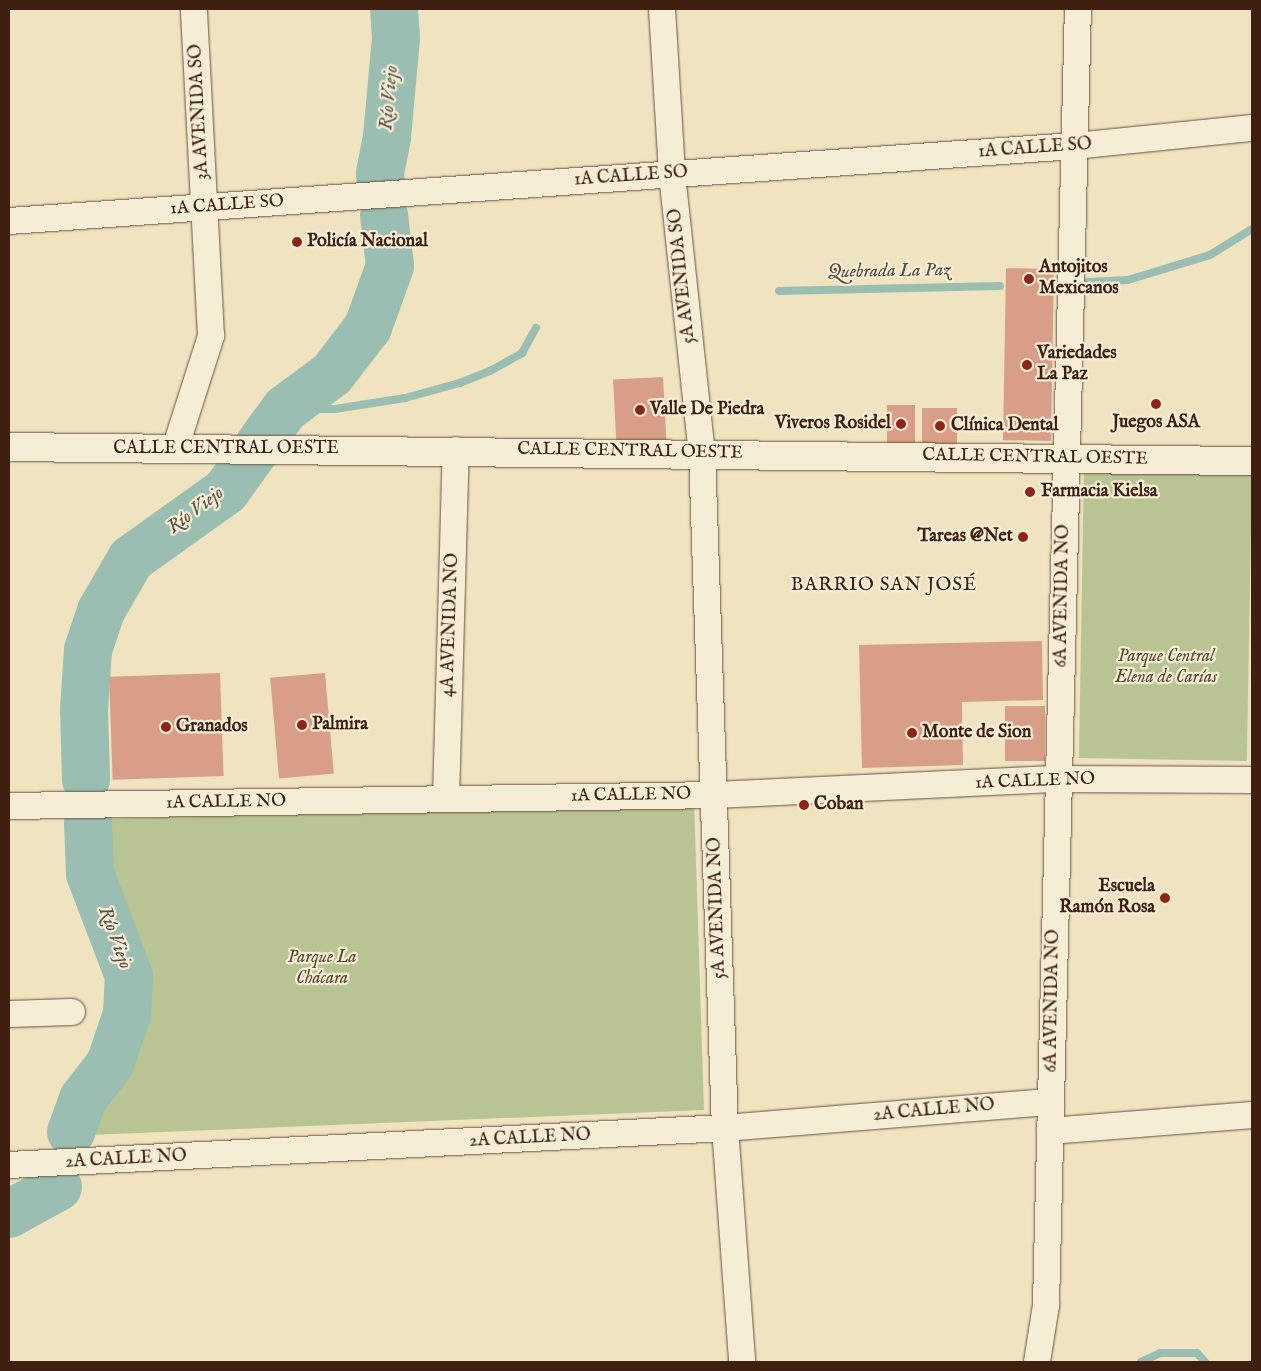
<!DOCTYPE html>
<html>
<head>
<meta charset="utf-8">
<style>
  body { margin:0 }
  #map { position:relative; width:1261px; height:1371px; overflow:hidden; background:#efe3c0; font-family:"IM FELL English",serif }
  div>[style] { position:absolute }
  .green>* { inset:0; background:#b9c493; transform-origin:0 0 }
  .stream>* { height:8px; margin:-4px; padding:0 4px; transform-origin:4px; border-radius:4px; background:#9abeb2 }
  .river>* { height:48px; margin:-24px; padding:0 24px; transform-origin:24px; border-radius:24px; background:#9abeb2 }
  .building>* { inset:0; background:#d99e88; transform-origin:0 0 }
  .roads { filter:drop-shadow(0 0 1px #6b513c) drop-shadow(0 0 1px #6b513c) }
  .street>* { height:26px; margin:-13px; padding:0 13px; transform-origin:13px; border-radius:13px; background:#f5edd6 }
  .secondary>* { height:28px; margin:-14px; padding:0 14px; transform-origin:14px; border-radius:14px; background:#f5edd6 }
  .dots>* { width:14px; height:14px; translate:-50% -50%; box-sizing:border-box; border:2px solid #f5edd6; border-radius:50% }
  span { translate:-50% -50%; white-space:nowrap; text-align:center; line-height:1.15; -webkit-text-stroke:4.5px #f5edd6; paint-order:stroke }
  .street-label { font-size:18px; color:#3f2010 }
  .poi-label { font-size:18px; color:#3f2010; font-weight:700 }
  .left { translate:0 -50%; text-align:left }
  .right { translate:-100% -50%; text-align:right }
  .park-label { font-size:18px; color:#5e4931; font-style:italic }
  .water-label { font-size:19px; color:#5a4f41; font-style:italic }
  .neighbourhood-label { font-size:19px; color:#3f2010; letter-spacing:1px }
  .frame { position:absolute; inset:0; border:10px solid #3f2010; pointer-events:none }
</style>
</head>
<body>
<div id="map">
  <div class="green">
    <div style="left:1084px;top:466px;width:168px;height:292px;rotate:1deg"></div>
    <div style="clip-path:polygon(694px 800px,704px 1110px,88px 1135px,130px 1060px,145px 993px,140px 944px,106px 872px,105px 819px)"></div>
  </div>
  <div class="stream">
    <div style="left:1088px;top:282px;width:40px;rotate:-2.9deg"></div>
    <div style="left:1128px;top:280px;width:86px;rotate:-17deg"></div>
    <div style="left:1210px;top:255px;width:49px;rotate:-31.8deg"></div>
    <div style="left:779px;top:291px;width:221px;rotate:-1.3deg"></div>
    <div style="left:285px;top:409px;width:50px"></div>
    <div style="left:335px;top:409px;width:71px;rotate:-8.9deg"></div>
    <div style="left:405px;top:398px;width:57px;rotate:-15.3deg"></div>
    <div style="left:460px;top:383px;width:32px;rotate:-22deg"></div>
    <div style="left:490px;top:371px;width:37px;rotate:-29deg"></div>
    <div style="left:522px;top:353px;width:29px;rotate:-61deg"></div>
    <div style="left:1141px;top:1362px;width:21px;rotate:-25deg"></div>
    <div style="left:1160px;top:1353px;width:37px"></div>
    <div style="left:1197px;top:1353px;width:12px;rotate:48deg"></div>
  </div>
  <div class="river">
    <div style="left:381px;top:186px;width:13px;rotate:-94deg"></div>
    <div style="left:380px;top:173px;width:37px;rotate:-79deg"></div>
    <div style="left:387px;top:137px;width:99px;rotate:-84.8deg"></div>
    <div style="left:396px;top:38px;width:29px;rotate:-94deg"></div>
    <div style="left:86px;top:780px;width:70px;rotate:-91.6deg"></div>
    <div style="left:84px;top:710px;width:60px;rotate:-86.2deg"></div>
    <div style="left:88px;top:650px;width:41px;rotate:-71.6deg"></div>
    <div style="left:101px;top:611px;width:60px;rotate:-60deg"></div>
    <div style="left:131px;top:559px;width:117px;rotate:-35.6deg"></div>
    <div style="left:226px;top:491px;width:101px;rotate:-54.3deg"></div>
    <div style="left:285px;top:409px;width:59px;rotate:-36.7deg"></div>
    <div style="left:332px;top:374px;width:59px;rotate:-52.5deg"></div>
    <div style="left:368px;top:327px;width:65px;rotate:-70.2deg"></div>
    <div style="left:390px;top:266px;width:51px;rotate:-96.7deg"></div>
    <div style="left:71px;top:1132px;width:35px;rotate:-70deg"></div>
    <div style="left:83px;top:1099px;width:44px;rotate:-52.4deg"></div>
    <div style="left:110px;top:1064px;width:53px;rotate:-71.2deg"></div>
    <div style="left:127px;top:1014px;width:38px;rotate:-87deg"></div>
    <div style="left:129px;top:976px;width:109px;rotate:-110.9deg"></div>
    <div style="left:90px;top:874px;width:52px;rotate:-92.2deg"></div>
    <div style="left:9px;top:1214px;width:56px;rotate:-28.9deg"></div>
  </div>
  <div class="building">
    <div style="left:1054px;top:269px;width:172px;height:48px;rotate:91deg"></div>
    <div style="left:663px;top:377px;width:66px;height:50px;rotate:87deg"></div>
    <div style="left:887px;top:405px;width:28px;height:38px"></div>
    <div style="left:957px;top:408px;width:36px;height:35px;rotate:90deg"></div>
    <div style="clip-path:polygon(1042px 641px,1043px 700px,962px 702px,963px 765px,862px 768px,859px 645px)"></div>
    <div style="left:220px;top:673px;width:103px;height:111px;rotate:88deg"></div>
    <div style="left:325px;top:673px;width:101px;height:55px;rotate:85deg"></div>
    <div style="left:1005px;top:706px;width:40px;height:55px"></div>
  </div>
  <div class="roads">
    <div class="street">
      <div style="left:662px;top:9px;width:165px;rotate:86.5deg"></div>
      <div style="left:672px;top:174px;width:281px;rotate:83.9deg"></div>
      <div style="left:702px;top:453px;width:675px;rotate:88.05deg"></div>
      <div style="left:725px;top:1128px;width:235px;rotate:85.8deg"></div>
      <div style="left:9px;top:221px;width:1068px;rotate:-4.03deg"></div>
      <div style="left:1074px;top:146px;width:179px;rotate:-5.8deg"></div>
      <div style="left:175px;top:449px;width:119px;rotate:-72.3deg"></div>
      <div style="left:211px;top:336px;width:327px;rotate:-93deg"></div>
      <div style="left:446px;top:799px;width:349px;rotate:-88.4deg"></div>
      <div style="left:9px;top:806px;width:706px;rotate:-0.89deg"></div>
      <div style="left:715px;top:795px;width:344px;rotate:-2.7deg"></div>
      <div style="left:1059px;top:779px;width:193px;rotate:0.3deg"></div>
      <div style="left:9px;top:1014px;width:63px;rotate:-1.8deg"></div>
      <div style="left:1050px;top:1131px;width:203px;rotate:-4.5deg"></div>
      <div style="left:9px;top:1165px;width:717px;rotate:-2.96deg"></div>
      <div style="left:725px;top:1128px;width:327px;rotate:-4.6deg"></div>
      <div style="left:1037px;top:1362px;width:58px;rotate:-81deg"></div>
      <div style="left:1046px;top:1305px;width:1296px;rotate:-88.59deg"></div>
    </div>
    <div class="secondary">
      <div style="left:9px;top:447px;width:1243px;rotate:0.65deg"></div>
    </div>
  </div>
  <div class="dots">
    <div style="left:297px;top:242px;background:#8f2418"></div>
    <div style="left:1029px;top:279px;background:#8f2418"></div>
    <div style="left:1027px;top:365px;background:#8f2418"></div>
    <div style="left:1156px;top:404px;background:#8f2418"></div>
    <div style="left:640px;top:410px;background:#8f2418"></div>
    <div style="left:901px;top:424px;background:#8f2418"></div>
    <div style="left:940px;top:426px;background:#8f2418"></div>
    <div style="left:1030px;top:492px;background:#8f2418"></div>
    <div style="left:1023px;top:537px;background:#8f2418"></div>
    <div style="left:302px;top:725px;background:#8f2418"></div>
    <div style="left:166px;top:727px;background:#8f2418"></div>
    <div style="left:912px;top:733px;background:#8f2418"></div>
    <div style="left:804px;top:805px;background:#8f2418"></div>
    <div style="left:1165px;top:898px;background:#8f2418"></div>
  </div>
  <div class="street-label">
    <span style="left:200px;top:112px;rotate:-93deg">3A AVENIDA SO</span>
    <span style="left:1035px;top:149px;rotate:-4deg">1A CALLE SO</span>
    <span style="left:631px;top:177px;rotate:-4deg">1A CALLE SO</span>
    <span style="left:227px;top:206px;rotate:-4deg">1A CALLE SO</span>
    <span style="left:683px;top:276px;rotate:-96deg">5A AVENIDA SO</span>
    <span style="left:226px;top:449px">CALLE CENTRAL OESTE</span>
    <span style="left:630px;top:452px;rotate:1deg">CALLE CENTRAL OESTE</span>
    <span style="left:1035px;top:458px;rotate:1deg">CALLE CENTRAL OESTE</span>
    <span style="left:1063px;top:596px;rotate:-89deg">6A AVENIDA NO</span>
    <span style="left:451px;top:625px;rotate:-88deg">4A AVENIDA NO</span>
    <span style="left:1035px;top:782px;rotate:-2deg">1A CALLE NO</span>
    <span style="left:631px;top:796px;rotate:-1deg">1A CALLE NO</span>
    <span style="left:226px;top:803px;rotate:-1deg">1A CALLE NO</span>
    <span style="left:718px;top:908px;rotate:-92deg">5A AVENIDA NO</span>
    <span style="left:1053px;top:1001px;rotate:-89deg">6A AVENIDA NO</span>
    <span style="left:934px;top:1111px;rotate:-5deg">2A CALLE NO</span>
    <span style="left:530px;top:1139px;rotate:-3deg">2A CALLE NO</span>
    <span style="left:126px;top:1160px;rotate:-3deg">2A CALLE NO</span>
  </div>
  <div class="poi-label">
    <span class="left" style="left:307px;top:242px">Policía Nacional</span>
    <span class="left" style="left:1039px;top:279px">Antojitos<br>Mexicanos</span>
    <span class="left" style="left:1037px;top:365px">Variedades<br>La Paz</span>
    <span class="left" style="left:650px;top:410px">Valle De Piedra</span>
    <span style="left:1156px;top:423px">Juegos ASA</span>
    <span class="right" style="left:891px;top:424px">Viveros Rosidel</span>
    <span class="left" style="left:951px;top:426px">Clínica Dental</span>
    <span class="left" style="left:1041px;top:492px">Farmacia Kielsa</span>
    <span class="right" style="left:1013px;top:537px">Tareas @Net</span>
    <span class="left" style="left:312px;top:725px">Palmira</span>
    <span class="left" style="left:176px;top:727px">Granados</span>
    <span class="left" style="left:922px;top:733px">Monte de Sion</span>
    <span class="left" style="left:814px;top:805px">Coban</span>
    <span class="right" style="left:1155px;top:898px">Escuela<br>Ramón Rosa</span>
  </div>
  <div class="park-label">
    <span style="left:1166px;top:668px">Parque Central<br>Elena de Carías</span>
    <span style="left:322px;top:969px">Parque La<br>Chácara</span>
  </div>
  <div class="water-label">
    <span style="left:390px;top:98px;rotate:-85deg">Río Viejo</span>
    <span style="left:889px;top:272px;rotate:-1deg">Quebrada La Paz</span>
    <span style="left:196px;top:511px;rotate:-37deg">Río Viejo</span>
    <span style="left:114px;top:938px;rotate:70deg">Río Viejo</span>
  </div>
  <div class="neighbourhood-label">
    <span style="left:884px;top:586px">BARRIO SAN JOSÉ</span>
  </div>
  <div class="frame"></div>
</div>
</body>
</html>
